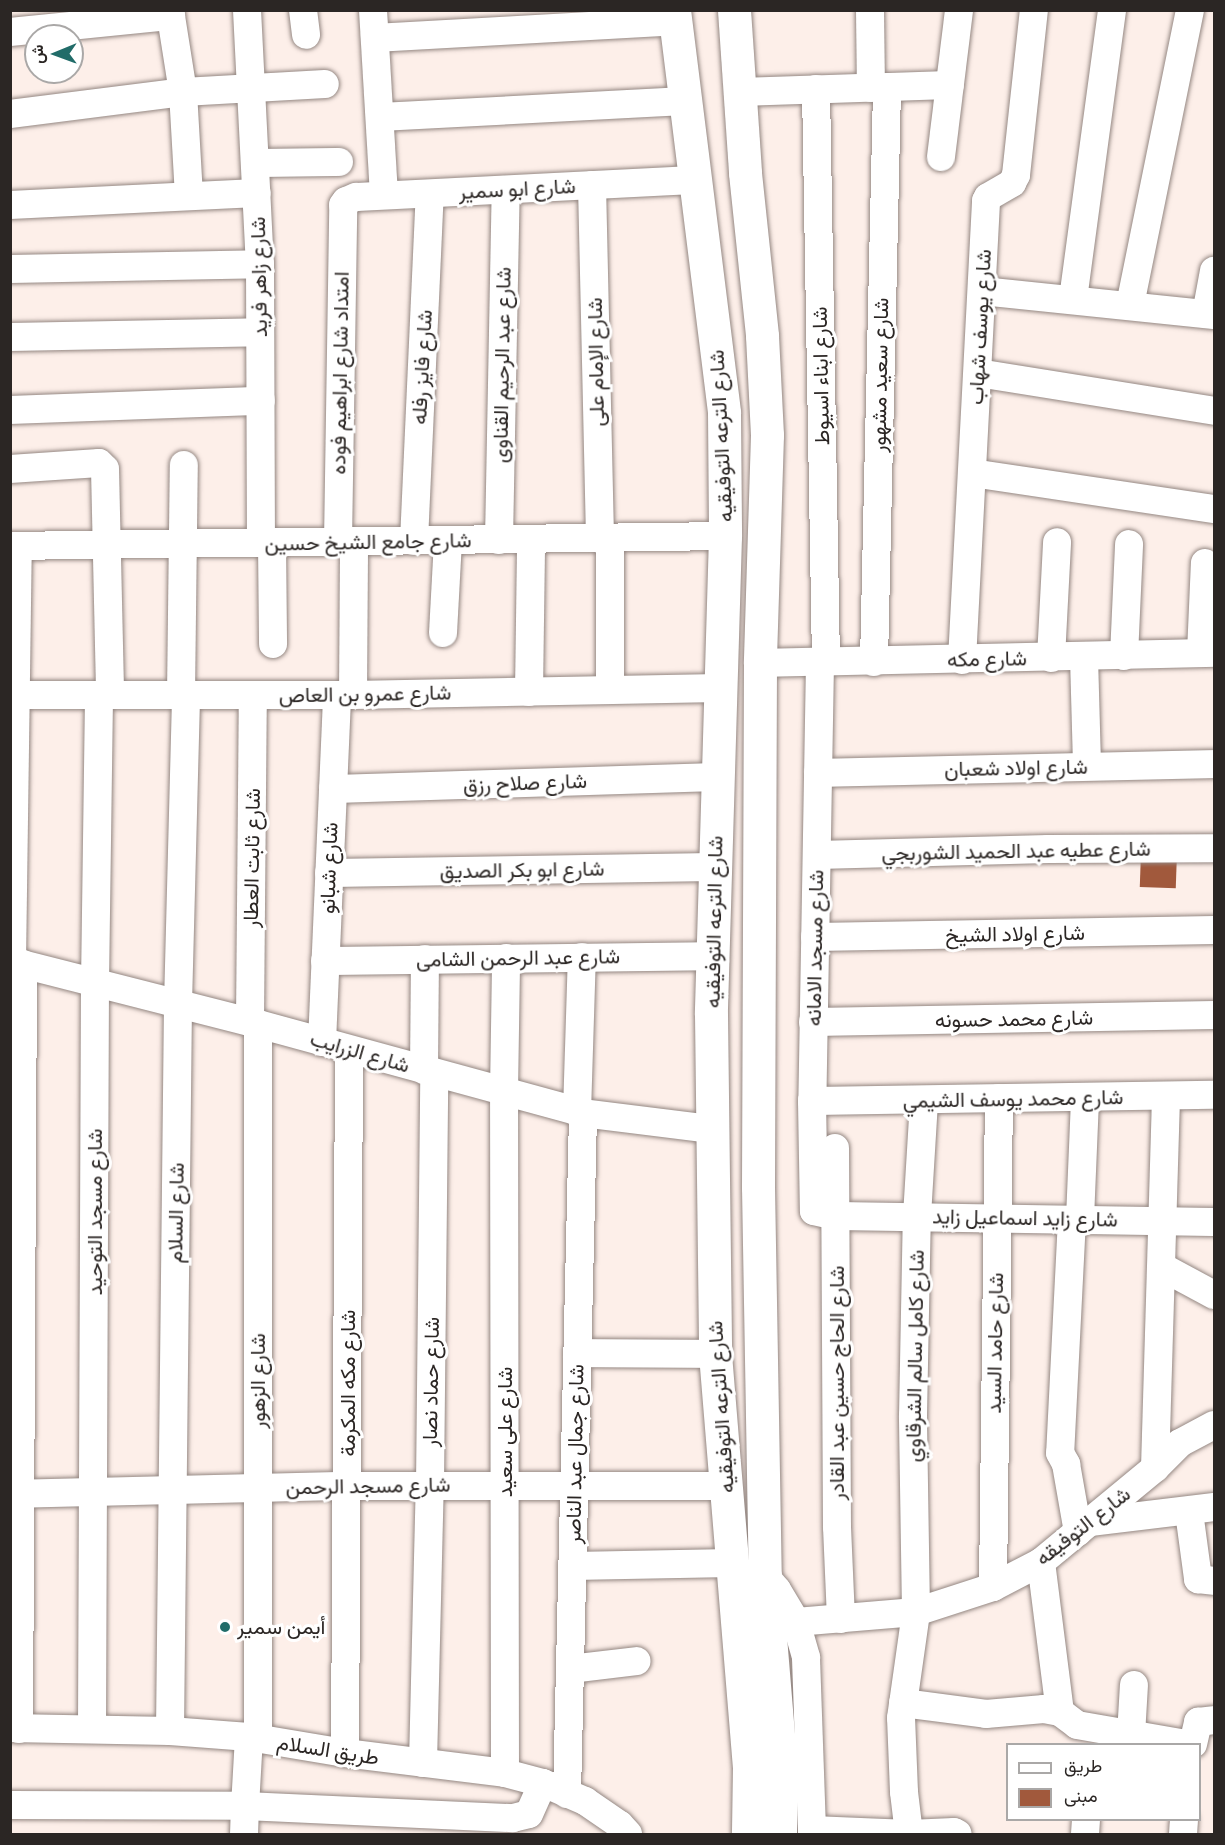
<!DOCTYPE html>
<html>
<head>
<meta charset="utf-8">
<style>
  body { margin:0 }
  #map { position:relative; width:1225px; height:1845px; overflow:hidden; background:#fdefe9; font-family:"Zilla Slab",Vazirmatn,serif }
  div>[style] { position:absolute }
  .building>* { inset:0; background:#a1593c; transform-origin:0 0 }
  .roads { filter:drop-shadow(0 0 2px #948782) drop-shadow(0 0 2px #948782) }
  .minor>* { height:28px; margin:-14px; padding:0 14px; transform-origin:14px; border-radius:14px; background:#fff }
  .major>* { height:33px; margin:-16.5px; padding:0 16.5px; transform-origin:16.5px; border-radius:16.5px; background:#fff }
  .dots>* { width:16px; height:16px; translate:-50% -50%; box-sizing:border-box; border:3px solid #fff; border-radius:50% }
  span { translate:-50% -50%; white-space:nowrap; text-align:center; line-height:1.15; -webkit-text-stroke:6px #fff; paint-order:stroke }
  .street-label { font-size:21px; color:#2b2624 }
  .poi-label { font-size:21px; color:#2b2624 }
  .left { translate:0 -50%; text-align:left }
  .frame { position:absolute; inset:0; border:12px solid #2b2624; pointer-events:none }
  .legend { position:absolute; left:1006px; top:1743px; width:195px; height:78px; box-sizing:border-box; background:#fff; border:2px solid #aaa8a7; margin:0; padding:8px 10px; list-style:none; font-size:18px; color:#2b2624 }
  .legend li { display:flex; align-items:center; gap:12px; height:30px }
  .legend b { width:30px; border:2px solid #aaa8a7 }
  .north { position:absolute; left:24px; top:24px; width:60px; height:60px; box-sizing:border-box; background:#fff; border:2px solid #aaa8a7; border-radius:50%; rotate:269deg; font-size:16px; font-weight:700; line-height:24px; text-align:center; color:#2b2624 }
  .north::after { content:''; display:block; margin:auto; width:21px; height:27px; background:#216c69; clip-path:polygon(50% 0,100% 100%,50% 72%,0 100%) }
</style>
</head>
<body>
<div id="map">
  <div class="building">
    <div style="left:1141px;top:852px;width:36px;height:35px;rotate:2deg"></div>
  </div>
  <div class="roads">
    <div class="minor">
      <div style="left:170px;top:10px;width:83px;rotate:81deg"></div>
      <div style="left:183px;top:92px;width:103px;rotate:86.7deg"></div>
      <div style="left:247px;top:10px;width:254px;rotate:87.1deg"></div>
      <div style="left:260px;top:264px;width:279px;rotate:89.8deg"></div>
      <div style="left:303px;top:10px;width:25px;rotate:83deg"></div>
      <div style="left:373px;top:10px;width:185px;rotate:86.6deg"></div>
      <div style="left:870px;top:10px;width:78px;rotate:89.3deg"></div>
      <div style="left:10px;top:32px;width:162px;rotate:-5.7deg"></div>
      <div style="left:375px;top:38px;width:300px;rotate:-3.2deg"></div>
      <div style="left:816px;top:89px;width:573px;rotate:89deg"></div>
      <div style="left:739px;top:92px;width:211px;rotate:-1.9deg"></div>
      <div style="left:10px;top:114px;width:174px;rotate:-7.2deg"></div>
      <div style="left:183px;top:92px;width:142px;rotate:-3.2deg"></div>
      <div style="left:380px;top:117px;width:305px;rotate:-3deg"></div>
      <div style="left:941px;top:157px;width:148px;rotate:-83deg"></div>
      <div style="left:255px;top:163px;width:84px;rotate:-0.7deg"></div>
      <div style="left:592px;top:185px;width:354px;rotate:88.7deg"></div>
      <div style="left:10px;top:205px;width:247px;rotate:-2.8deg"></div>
      <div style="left:10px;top:269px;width:250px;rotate:-1.1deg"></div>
      <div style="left:982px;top:291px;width:233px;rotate:5.9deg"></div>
      <div style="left:1073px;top:299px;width:292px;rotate:-82.3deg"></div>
      <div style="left:1130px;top:305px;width:301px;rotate:-78.5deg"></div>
      <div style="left:1206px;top:314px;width:44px;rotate:-79.5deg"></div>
      <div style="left:10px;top:337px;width:250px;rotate:-1.1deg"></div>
      <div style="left:978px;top:373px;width:239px;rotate:9.1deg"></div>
      <div style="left:10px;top:410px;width:251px;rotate:-2.1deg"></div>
      <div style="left:10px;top:469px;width:89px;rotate:-3.9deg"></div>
      <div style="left:99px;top:463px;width:8px;rotate:45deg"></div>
      <div style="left:105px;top:469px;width:226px;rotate:88.7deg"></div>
      <div style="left:972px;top:473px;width:245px;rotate:8.5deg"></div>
      <div style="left:610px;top:539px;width:151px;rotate:90deg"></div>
      <div style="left:499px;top:540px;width:350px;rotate:-88.9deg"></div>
      <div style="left:414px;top:541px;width:347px;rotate:-87.4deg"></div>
      <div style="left:338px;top:542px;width:337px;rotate:-89.1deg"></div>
      <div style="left:343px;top:205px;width:5px;rotate:-53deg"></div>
      <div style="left:346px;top:201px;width:11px;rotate:-22deg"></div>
      <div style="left:356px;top:197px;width:338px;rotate:-2.9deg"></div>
      <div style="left:272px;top:543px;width:101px;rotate:89.4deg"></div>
      <div style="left:10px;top:546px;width:715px;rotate:-0.8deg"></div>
      <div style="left:443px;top:633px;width:92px;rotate:-86.9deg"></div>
      <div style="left:1201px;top:653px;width:90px;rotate:-87.5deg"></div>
      <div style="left:1124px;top:656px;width:112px;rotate:-87.4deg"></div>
      <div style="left:1084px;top:657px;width:109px;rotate:88.4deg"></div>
      <div style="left:1051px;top:658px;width:116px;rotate:-87deg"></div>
      <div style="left:962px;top:660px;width:460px;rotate:-87deg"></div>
      <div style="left:986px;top:201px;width:4px;rotate:-63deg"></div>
      <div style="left:988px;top:197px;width:28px;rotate:-30deg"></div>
      <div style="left:1012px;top:183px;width:9px;rotate:-63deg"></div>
      <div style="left:1016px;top:175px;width:166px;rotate:-83.8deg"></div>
      <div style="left:874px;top:662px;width:575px;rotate:-88.7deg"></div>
      <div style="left:760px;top:663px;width:454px;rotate:-1.3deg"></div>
      <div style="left:820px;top:663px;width:438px;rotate:91deg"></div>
      <div style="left:812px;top:1101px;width:110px;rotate:89deg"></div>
      <div style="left:814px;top:1211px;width:23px;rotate:13deg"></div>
      <div style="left:836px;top:1216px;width:378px;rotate:0.9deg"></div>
      <div style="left:529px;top:692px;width:152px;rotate:-89.2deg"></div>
      <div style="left:10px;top:695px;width:343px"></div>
      <div style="left:353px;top:695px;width:367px;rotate:-1.1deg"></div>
      <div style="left:181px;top:695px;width:230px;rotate:-89.3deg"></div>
      <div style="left:353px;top:695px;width:153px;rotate:-89.6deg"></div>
      <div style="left:818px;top:773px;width:396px;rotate:-1.3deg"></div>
      <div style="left:333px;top:789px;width:385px;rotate:-1.8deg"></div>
      <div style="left:817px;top:855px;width:231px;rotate:-1.5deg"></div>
      <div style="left:1048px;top:849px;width:166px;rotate:-0.3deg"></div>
      <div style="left:329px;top:873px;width:386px;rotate:-0.9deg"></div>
      <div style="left:815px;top:937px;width:399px;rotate:-1deg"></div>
      <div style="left:10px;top:961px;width:256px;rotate:14.3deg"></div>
      <div style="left:258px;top:1024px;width:337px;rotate:15.3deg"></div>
      <div style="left:583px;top:1113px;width:130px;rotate:7.1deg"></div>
      <div style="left:325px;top:961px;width:387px;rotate:-0.7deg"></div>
      <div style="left:12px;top:962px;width:416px;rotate:-89.2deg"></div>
      <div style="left:250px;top:1022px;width:327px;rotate:-89.5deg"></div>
      <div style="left:813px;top:1022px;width:401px;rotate:-1deg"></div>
      <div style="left:322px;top:1042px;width:347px;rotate:-87.5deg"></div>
      <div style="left:424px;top:1070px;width:111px;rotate:-89.5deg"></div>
      <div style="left:812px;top:1101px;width:402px;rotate:-0.9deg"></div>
      <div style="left:577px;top:1112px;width:155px;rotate:-88.2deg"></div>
      <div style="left:835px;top:1148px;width:379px;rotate:89.7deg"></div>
      <div style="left:837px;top:1527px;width:92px;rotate:87.5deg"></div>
      <div style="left:1072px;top:1219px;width:234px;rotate:92.9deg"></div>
      <div style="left:1060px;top:1453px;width:13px;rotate:61deg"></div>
      <div style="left:1066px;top:1464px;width:69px;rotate:80deg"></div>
      <div style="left:1080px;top:1219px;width:121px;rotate:-87.6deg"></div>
      <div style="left:1162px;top:1267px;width:59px;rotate:28.3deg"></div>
      <div style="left:577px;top:1353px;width:138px;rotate:0.4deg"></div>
      <div style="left:1155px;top:1468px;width:372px;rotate:-88.3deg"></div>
      <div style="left:10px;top:1494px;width:338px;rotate:-1.4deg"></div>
      <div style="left:348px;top:1486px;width:378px"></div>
      <div style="left:1189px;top:1512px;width:68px;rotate:82.3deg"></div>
      <div style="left:1198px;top:1579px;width:16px;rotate:7deg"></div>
      <div style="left:1090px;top:1522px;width:125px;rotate:-6.9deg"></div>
      <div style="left:1041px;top:1562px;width:151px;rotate:82.8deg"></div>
      <div style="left:1060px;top:1712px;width:21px;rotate:37deg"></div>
      <div style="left:1077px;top:1725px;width:111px;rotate:9.9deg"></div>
      <div style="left:572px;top:1566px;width:160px;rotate:-1.1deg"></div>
      <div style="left:765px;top:1576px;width:18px;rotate:49deg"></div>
      <div style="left:777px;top:1590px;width:37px;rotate:59deg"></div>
      <div style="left:796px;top:1622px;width:37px;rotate:74deg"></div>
      <div style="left:806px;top:1658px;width:176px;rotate:88deg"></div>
      <div style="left:993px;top:1587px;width:489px;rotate:-89.3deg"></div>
      <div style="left:796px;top:1622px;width:120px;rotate:-4.8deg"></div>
      <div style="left:916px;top:1612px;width:81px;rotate:-18deg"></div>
      <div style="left:993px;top:1587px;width:54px;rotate:-27.5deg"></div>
      <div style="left:1041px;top:1562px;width:148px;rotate:-39.5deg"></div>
      <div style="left:1155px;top:1468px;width:35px;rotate:-45deg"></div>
      <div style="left:1180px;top:1443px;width:38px;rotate:-28deg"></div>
      <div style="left:570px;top:1669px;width:67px;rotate:-6.8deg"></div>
      <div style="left:903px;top:1703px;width:84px;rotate:7.5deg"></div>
      <div style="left:986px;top:1714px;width:58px;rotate:-4.9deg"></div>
      <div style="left:1044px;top:1709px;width:16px;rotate:11deg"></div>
      <div style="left:10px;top:1728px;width:160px;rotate:1.1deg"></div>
      <div style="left:170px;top:1731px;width:79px;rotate:4.3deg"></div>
      <div style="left:249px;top:1737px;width:97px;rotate:9.5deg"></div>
      <div style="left:345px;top:1753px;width:161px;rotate:7.1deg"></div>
      <div style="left:505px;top:1773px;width:39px;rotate:15deg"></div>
      <div style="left:543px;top:1783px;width:46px;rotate:23.2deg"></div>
      <div style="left:585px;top:1801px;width:42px;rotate:34.4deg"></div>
      <div style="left:620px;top:1825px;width:12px;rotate:48deg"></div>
      <div style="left:19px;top:1729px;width:765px;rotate:-89.7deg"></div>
      <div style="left:92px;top:1729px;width:745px;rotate:-89.77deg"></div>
      <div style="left:95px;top:984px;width:289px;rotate:-89.2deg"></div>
      <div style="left:170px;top:1731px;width:727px;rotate:-89.37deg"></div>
      <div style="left:178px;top:1004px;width:309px;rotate:-88.5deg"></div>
      <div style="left:1131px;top:1735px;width:50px;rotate:-86.6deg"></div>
      <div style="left:249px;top:1737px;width:69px;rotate:93.3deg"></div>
      <div style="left:245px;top:1806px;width:268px;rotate:2.6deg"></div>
      <div style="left:513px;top:1818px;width:16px;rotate:-14deg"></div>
      <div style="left:529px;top:1814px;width:34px;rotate:-66deg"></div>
      <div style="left:258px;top:1739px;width:715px;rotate:-90deg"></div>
      <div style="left:1193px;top:1744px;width:23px;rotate:-77deg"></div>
      <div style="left:1198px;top:1722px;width:16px;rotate:-7deg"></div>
      <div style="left:345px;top:1753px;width:703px;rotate:-89.67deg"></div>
      <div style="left:423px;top:1763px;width:278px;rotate:-88.6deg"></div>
      <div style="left:430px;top:1485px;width:412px;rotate:-89.4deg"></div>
      <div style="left:505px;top:1773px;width:681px;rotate:-90.08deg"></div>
      <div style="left:504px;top:1092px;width:134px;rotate:-89.1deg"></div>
      <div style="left:567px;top:1794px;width:681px;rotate:-88.65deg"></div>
      <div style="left:10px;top:1805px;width:235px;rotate:0.2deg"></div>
      <div style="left:245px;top:1806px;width:28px;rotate:92deg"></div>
      <div style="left:812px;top:1830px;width:97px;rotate:2.4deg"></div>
      <div style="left:909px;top:1834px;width:45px;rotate:-2.5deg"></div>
      <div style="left:954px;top:1832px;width:4px;rotate:27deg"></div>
      <div style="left:909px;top:1834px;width:42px;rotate:-96.8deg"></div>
      <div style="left:904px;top:1792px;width:74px;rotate:-92.3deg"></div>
      <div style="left:901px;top:1718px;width:107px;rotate:-81.9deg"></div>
      <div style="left:916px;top:1612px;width:196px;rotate:-90.9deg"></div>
      <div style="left:913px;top:1416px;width:200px;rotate:-88.9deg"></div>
      <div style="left:917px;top:1216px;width:116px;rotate:-86.5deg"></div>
      <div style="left:1085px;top:1834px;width:14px;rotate:-86deg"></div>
      <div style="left:1183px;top:1834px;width:14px;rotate:-86deg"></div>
    </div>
    <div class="major">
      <div style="left:674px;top:10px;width:406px;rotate:82.9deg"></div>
      <div style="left:724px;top:413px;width:123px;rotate:89.5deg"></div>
      <div style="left:725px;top:536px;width:478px;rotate:91.7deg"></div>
      <div style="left:711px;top:1014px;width:340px;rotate:89.3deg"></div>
      <div style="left:715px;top:1354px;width:414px;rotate:85.3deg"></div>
      <div style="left:749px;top:1767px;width:67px;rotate:90.9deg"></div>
      <div style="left:734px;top:10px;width:163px;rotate:86.1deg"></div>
      <div style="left:745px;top:173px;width:164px;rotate:84deg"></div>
      <div style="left:762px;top:336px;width:99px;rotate:87.1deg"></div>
      <div style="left:767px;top:435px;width:228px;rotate:91.8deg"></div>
      <div style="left:760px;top:663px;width:524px;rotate:90.22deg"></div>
      <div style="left:758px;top:1187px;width:389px;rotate:89deg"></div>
      <div style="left:765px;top:1576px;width:196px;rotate:85.3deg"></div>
      <div style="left:781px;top:1771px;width:63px;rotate:90.9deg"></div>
    </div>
  </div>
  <div class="dots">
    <div style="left:225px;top:1627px;background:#216c69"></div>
  </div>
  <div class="street-label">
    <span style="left:517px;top:189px;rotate:-3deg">شارع ابو سمير</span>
    <span style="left:259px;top:277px;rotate:-91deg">شارع زاهر فريد</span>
    <span style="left:980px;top:327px;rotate:-87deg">شارع يوسف شهاب</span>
    <span style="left:596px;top:362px;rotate:-91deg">شارع الإمام على</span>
    <span style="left:502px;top:365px;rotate:-89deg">شارع عبد الرحيم القناوى</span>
    <span style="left:422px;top:367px;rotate:-87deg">شارع فايز رفله</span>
    <span style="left:340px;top:373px;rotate:-89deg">امتداد شارع ابراهيم فوده</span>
    <span style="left:880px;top:375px;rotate:-89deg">شارع سعيد مشهور</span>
    <span style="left:821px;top:376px;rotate:-91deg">شارع ابناء اسيوط</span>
    <span style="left:721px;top:436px;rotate:-93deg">شارع الترعه التوفيقيه</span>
    <span style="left:368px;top:542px;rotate:-1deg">شارع جامع الشيخ حسين</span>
    <span style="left:987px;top:659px;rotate:-1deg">شارع مكه</span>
    <span style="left:365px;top:694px;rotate:-1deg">شارع عمرو بن العاص</span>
    <span style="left:1016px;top:768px;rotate:-1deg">شارع اولاد شعبان</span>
    <span style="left:525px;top:783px;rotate:-2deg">شارع صلاح رزق</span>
    <span style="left:1016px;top:851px;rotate:-1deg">شارع عطيه عبد الحميد الشوربجي</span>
    <span style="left:252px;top:858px;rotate:-89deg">شارع ثابت العطار</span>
    <span style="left:329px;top:868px;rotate:-88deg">شارع شبانو</span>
    <span style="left:522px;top:870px;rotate:-1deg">شارع ابو بكر الصديق</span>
    <span style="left:714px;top:922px;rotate:-89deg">شارع الترعه التوفيقيه</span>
    <span style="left:1015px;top:934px;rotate:-1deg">شارع اولاد الشيخ</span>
    <span style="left:815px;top:948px;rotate:-89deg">شارع مسجد الامانه</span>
    <span style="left:518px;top:958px;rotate:-1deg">شارع عبد الرحمن الشامى</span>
    <span style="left:1014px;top:1019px;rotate:-1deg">شارع محمد حسونه</span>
    <span style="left:360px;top:1052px;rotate:16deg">شارع الزرايب</span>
    <span style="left:1013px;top:1099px;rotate:-1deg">شارع محمد يوسف الشيمي</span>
    <span style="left:95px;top:1212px;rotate:-90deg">شارع مسجد التوحيد</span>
    <span style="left:176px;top:1213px;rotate:-89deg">شارع السلام</span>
    <span style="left:1025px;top:1218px;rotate:1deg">شارع زايد اسماعيل زايد</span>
    <span style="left:995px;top:1343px;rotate:-89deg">شارع حامد السيد</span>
    <span style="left:915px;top:1356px;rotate:-89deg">شارع كامل سالم الشرقاوي</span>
    <span style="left:258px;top:1381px;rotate:-90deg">شارع الزهور</span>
    <span style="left:431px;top:1382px;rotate:-89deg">شارع حماد نصار</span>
    <span style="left:348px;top:1383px;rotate:-90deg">شارع مكه المكرمة</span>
    <span style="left:837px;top:1383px;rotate:-90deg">شارع الحاج حسين عبد القادر</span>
    <span style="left:721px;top:1407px;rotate:-94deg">شارع الترعه التوفيقيه</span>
    <span style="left:505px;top:1432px;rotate:-90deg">شارع على سعيد</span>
    <span style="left:575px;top:1454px;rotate:-89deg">شارع جمال عبد الناصر</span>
    <span style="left:368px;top:1486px;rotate:-1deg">شارع مسجد الرحمن</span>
    <span style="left:1083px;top:1526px;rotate:-38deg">شارع التوفيقه</span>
    <span style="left:328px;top:1750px;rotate:9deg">طريق السلام</span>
  </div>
  <div class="poi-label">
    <span class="left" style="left:237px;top:1627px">أيمن سمير</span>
  </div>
  <div class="frame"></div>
  <ul class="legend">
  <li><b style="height:8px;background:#fff"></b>طريق</li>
  <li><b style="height:16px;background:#a1593c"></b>مبنى</li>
  </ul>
  <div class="north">ش</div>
</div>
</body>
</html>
